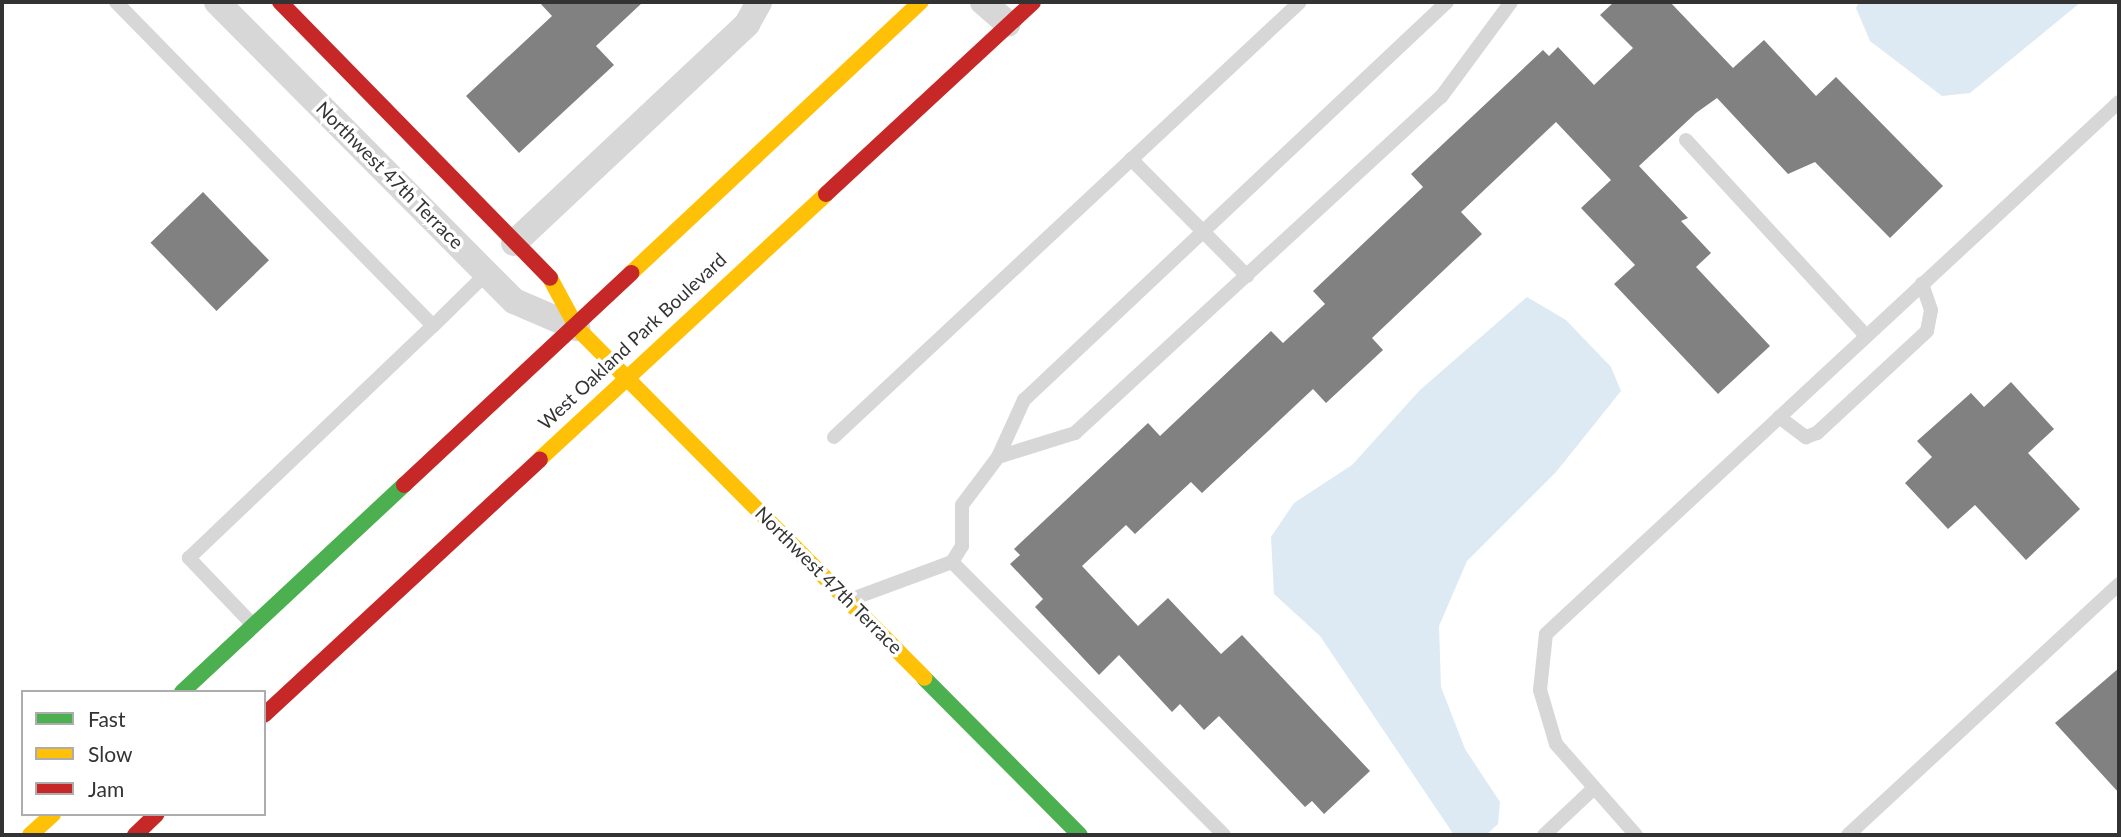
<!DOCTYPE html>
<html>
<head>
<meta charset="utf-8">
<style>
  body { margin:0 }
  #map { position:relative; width:2121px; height:837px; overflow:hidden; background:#fff; font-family:Lato,sans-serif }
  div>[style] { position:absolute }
  .water>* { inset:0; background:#ddeaf4 }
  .building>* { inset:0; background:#818181; transform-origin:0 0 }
  .lane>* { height:14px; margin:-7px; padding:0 7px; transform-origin:7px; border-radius:7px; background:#d7d7d7 }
  .street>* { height:26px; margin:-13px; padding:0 13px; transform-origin:13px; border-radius:13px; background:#d7d7d7 }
  .fast>* { height:16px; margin:-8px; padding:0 8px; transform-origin:8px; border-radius:8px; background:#4caf50 }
  .slow>* { height:16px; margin:-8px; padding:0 8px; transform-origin:8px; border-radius:8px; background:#ffc107 }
  .jam>* { height:16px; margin:-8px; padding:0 8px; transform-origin:8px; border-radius:8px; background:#c62828 }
  span { translate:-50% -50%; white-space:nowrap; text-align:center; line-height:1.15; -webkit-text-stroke:7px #fff; paint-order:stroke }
  .street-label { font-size:19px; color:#333 }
  .frame { position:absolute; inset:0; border:4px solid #333; pointer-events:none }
  .legend { position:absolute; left:21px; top:690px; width:245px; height:126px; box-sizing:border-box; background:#fff; border:2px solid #adadad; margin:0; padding:9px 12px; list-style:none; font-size:21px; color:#333 }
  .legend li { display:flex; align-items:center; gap:14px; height:35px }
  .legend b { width:35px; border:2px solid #adadad }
</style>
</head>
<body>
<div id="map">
  <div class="water">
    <div style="clip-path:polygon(1859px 2px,2081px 2px,1970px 93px,1942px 96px,1870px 41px,1856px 8px)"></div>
    <div style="clip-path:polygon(1527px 297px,1566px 320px,1611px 367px,1621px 391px,1556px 472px,1467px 561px,1439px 626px,1441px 687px,1465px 749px,1500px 802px,1498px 824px,1486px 835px,1454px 835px,1320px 636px,1274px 594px,1271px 537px,1294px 503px,1352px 465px,1420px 390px)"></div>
  </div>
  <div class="building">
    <div style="clip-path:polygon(539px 2px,643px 2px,596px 46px,614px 65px,519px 153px,466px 96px,552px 16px)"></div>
    <div style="clip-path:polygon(1614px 2px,1670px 2px,1733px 68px,1764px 40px,1816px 96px,1836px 77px,1943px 186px,1890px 238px,1815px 162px,1788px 174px,1717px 98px,1696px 113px,1639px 166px,1688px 218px,1681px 221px,1711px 253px,1696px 267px,1770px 346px,1718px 394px,1614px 284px,1635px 265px,1581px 208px,1611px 180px,1556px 122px,1461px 212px,1482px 234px,1372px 338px,1383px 350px,1326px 403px,1313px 389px,1202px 493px,1191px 482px,1135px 534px,1126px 525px,1082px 566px,1138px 626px,1168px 598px,1221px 654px,1242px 635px,1370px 771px,1324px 814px,1312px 801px,1305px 807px,1219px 716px,1204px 730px,1180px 704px,1172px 712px,1119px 655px,1099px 675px,1035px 607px,1043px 599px,1010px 564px,1020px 555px,1014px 549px,1148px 423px,1160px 436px,1271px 331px,1283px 343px,1325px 304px,1313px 291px,1423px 187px,1411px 174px,1543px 50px,1549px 56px,1558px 47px,1594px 85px,1633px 48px,1600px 15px)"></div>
    <div style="left:203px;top:192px;width:95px;height:73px;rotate:46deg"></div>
    <div style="clip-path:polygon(2011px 382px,2054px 429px,2028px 453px,2080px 509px,2026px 560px,1975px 505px,1948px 529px,1905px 483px,1932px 457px,1917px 441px,1971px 393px,1984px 407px)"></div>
    <div style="clip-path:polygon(2119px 668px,2119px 793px,2055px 723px)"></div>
  </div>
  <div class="lane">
    <div style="left:116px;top:2px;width:453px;rotate:45.6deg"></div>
    <div style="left:433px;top:326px;width:76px;rotate:-44.5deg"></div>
    <div style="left:1686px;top:140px;width:265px;rotate:47.4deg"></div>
    <div style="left:1131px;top:159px;width:165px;rotate:45.2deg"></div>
    <div style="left:1779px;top:417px;width:34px;rotate:37deg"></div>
    <div style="left:1806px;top:437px;width:12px;rotate:-20deg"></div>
    <div style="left:1817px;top:433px;width:150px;rotate:-42.8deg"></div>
    <div style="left:1927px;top:331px;width:21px;rotate:-79deg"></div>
    <div style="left:1931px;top:310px;width:28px;rotate:-109deg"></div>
    <div style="left:834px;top:437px;width:637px;rotate:-43.03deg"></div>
    <div style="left:998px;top:457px;width:81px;rotate:-17.3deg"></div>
    <div style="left:1075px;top:433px;width:497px;rotate:-42.6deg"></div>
    <div style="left:1441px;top:97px;width:118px;rotate:-53.6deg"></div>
    <div style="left:952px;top:562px;width:385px;rotate:45.1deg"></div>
    <div style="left:852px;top:599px;width:107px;rotate:-20.3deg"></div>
    <div style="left:952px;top:562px;width:19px;rotate:-58deg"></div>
    <div style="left:962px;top:546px;width:41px;rotate:-90deg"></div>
    <div style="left:962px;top:505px;width:60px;rotate:-53.1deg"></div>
    <div style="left:998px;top:457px;width:63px;rotate:-65.5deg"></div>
    <div style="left:1024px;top:400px;width:581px;rotate:-43.26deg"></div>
    <div style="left:253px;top:625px;width:93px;rotate:-133.7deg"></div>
    <div style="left:189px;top:558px;width:337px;rotate:-43.6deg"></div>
    <div style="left:1544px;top:835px;width:66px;rotate:-43.2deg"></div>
    <div style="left:1636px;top:835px;width:121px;rotate:-131.3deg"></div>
    <div style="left:1556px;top:744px;width:56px;rotate:-106.5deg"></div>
    <div style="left:1540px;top:690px;width:56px;rotate:-83.9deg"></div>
    <div style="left:1546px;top:634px;width:782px;rotate:-42.88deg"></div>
    <div style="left:1848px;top:835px;width:369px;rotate:-42.8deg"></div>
  </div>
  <div class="street">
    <div style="left:217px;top:2px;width:421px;rotate:45.2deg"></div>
    <div style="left:514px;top:301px;width:69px;rotate:23.2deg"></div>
    <div style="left:983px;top:2px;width:33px;rotate:41deg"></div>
    <div style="left:514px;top:243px;width:320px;rotate:-43.2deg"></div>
    <div style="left:747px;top:24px;width:25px;rotate:-61deg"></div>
  </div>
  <div class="fast">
    <div style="left:924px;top:678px;width:221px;rotate:45.2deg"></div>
    <div style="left:182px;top:692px;width:304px;rotate:-43deg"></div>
  </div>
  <div class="slow">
    <div style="left:631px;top:273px;width:397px;rotate:-43.1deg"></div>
    <div style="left:550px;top:278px;width:57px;rotate:61.6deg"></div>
    <div style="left:577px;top:328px;width:493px;rotate:45.2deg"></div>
    <div style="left:540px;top:459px;width:390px;rotate:-42.8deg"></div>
    <div style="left:30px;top:835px;width:31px;rotate:-42deg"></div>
  </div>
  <div class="jam">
    <div style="left:280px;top:2px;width:386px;rotate:45.6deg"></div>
    <div style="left:826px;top:194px;width:282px;rotate:-42.8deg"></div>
    <div style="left:404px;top:485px;width:311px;rotate:-43deg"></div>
    <div style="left:264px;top:715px;width:376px;rotate:-42.8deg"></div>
    <div style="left:135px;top:835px;width:30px;rotate:-44deg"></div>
  </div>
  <div class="street-label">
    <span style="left:390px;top:175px;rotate:45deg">Northwest 47th Terrace</span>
    <span style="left:632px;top:341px;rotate:-43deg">West Oakland Park Boulevard</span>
    <span style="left:829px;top:580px;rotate:45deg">Northwest 47th Terrace</span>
  </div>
  <div class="frame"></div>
  <ul class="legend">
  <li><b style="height:9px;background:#4caf50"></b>Fast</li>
  <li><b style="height:9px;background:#ffc107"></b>Slow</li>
  <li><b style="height:9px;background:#c62828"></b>Jam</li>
  </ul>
</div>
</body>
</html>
